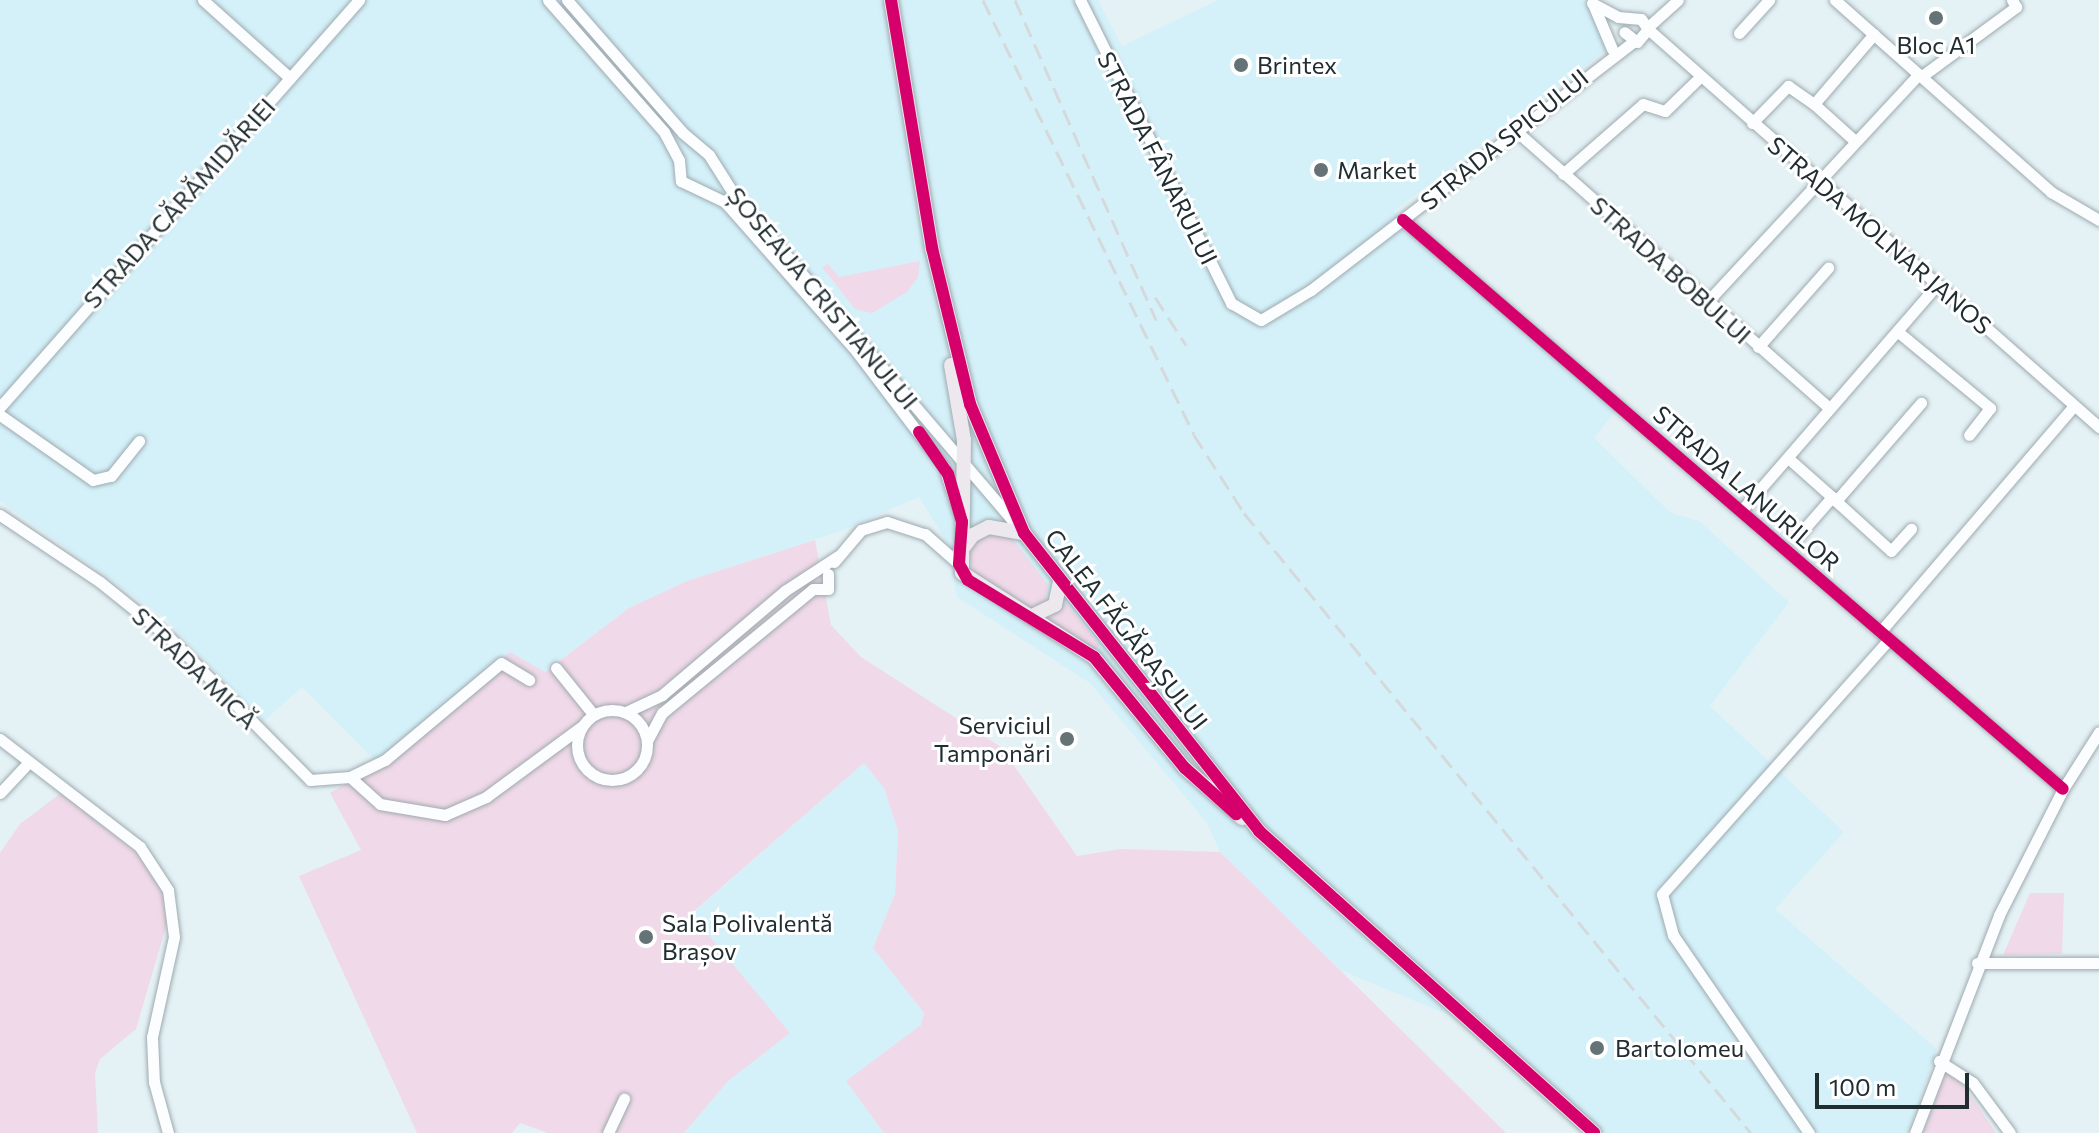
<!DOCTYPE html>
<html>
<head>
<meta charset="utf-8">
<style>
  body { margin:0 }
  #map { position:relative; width:2099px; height:1133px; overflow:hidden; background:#e4f2f6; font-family:Commissioner,sans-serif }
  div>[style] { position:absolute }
  .built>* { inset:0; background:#d4f1fa }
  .green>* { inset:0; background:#f0d9e9 }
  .roads { filter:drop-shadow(0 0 2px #9faaae) drop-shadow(0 0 2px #9faaae) }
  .minor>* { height:11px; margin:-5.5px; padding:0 5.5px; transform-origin:5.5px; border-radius:5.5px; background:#fbfdfe }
  .minor>.ring { margin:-5.5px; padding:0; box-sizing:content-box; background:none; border:11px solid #fbfdfe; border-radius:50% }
  .major>* { height:14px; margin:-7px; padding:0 7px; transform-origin:7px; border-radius:7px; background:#ede8ed }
  .rail>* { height:3px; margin-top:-1.5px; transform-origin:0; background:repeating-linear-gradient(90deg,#d5d9db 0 16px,transparent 0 24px) }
  .cycleway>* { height:12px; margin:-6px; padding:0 6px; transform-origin:6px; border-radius:6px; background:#d6006c }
  .dots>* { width:22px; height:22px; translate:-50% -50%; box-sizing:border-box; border:4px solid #fff; border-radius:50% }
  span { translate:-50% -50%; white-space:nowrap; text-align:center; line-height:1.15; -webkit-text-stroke:6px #fff; paint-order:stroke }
  .poi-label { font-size:24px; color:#212e31 }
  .left { translate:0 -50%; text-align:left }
  .right { translate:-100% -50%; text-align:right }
  .street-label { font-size:24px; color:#212e31 }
  .scale { position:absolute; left:1815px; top:1073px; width:154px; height:36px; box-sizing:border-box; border:4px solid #212e31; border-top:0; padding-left:10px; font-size:24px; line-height:28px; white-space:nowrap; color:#212e31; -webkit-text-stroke:6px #fff; paint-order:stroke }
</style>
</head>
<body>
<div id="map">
  <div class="built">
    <div style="clip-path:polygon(0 0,1098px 0,1122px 46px,1218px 0,1592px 0,1614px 44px,1394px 211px,1618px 408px,1594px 438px,1671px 513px,1699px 521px,1789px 602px,1710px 706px,1844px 832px,1775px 909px,1937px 1049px,1908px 1133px,1586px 1133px,1461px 1020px,1342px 971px,1241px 878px,1220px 852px,1207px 823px,1090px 683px,957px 597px,946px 541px,919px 497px,841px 531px,687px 581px,629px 608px,545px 672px,378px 764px,302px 687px,263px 722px,165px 618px,0 501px)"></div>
    <div style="clip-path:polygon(864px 763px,884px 788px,898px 831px,895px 894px,873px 948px,924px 1013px,921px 1025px,846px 1081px,884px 1133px,684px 1133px,728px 1081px,790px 1033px,691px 915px)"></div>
  </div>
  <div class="green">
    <div style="clip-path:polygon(920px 261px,918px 277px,907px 292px,872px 313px,855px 309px,822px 267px,828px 264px,839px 277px)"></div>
    <div style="clip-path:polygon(988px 532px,1002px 532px,1015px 542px,1048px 585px,1045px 603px,1030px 609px,973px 576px,969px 548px)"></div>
    <div style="clip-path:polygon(815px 540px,831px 625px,861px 657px,1001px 747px,1077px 856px,1121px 849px,1220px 852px,1506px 1133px,884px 1133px,846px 1081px,921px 1025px,924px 1013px,873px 948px,895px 894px,898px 831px,884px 788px,864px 763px,691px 914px,790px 1033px,728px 1081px,684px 1133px,548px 1133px,520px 1123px,512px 1133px,417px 1133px,299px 876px,361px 850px,330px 793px,378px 764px,510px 652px,545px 672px,629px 608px,687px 581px)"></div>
    <div style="clip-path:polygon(1066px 603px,1100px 645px,1095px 650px,1047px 621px)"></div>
    <div style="clip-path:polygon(61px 793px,139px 855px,162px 886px,168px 920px,136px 1029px,100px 1059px,95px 1073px,98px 1133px,0 1133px,0 853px,20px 824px)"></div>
    <div style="clip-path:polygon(2030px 893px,2064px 893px,2062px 954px,2003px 955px)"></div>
    <div style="clip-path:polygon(1952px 1072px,1968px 1092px,1996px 1133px,1923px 1133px,1945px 1073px)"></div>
  </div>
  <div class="roads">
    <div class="minor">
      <div style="left:203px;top:0;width:117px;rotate:41.9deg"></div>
      <div style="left:548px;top:0;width:176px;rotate:48.7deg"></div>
      <div style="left:664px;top:132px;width:32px;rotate:62deg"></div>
      <div style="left:679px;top:160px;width:21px;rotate:85deg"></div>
      <div style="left:681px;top:181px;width:49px;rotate:25.5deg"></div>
      <div style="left:725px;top:202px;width:193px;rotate:48.6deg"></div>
      <div style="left:853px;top:347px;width:151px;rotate:52.8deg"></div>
      <div style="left:944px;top:467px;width:56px;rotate:72.2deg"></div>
      <div style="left:567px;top:0;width:176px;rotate:48.9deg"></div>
      <div style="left:683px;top:133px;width:34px;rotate:40deg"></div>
      <div style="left:709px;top:155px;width:45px;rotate:57.7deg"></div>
      <div style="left:733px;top:193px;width:443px;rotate:49.5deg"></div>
      <div style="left:1080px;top:0;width:339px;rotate:63.5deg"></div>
      <div style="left:1231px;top:303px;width:34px;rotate:30deg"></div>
      <div style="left:1261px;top:320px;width:58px;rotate:-31deg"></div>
      <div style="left:1311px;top:290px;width:406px;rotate:-37.6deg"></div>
      <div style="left:1835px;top:0;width:289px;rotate:41.6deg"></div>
      <div style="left:2051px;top:192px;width:56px;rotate:30.3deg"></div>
      <div style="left:1592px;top:3px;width:30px;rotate:28deg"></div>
      <div style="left:1618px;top:17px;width:23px;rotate:5deg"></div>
      <div style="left:1641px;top:19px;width:12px;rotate:55deg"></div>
      <div style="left:1648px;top:29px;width:17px;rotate:130deg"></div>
      <div style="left:1637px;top:42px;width:16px;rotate:-142deg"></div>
      <div style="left:1593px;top:4px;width:49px;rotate:67.1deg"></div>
      <div style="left:1648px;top:27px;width:40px;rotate:-42deg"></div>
      <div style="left:1648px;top:29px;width:602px;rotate:41.43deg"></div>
      <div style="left:1739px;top:33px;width:45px;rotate:-47.7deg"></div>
      <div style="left:1922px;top:76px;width:117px;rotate:-36.3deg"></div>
      <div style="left:2016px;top:7px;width:8px;rotate:-120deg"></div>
      <div style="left:1814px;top:104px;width:55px;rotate:42.1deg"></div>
      <div style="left:1752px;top:123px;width:52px;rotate:-45.8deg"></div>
      <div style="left:1788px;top:86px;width:32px;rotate:35deg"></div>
      <div style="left:1814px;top:104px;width:92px;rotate:-49.4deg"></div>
      <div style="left:1515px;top:130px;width:419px;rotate:41.5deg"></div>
      <div style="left:1563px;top:174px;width:106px;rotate:-41.2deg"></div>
      <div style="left:1643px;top:104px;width:23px;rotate:18deg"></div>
      <div style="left:1665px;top:111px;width:49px;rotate:-44.2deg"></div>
      <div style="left:1403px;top:220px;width:871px;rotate:40.77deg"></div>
      <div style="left:1707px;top:302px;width:311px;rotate:-47.1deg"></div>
      <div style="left:1897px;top:331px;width:121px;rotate:39.6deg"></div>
      <div style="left:1990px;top:408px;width:34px;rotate:128deg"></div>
      <div style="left:1758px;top:347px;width:106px;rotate:-48.5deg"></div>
      <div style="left:0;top:407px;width:543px;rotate:-48.59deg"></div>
      <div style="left:0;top:415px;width:113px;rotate:35deg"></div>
      <div style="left:93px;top:480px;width:18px;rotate:-13deg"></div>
      <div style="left:111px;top:476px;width:45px;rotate:-51.3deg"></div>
      <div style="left:1788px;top:458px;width:59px;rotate:41.6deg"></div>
      <div style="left:1832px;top:497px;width:53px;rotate:131.2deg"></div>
      <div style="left:1832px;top:497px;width:6px;rotate:45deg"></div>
      <div style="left:1836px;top:501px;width:130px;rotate:-49.1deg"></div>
      <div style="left:1836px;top:501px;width:74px;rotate:42.3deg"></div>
      <div style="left:1891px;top:551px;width:30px;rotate:-48deg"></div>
      <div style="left:1741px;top:511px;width:299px;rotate:-49.1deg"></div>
      <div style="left:0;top:515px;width:120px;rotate:33.8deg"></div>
      <div style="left:100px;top:582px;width:91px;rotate:38.8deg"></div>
      <div style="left:171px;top:639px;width:198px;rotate:45.4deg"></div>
      <div style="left:310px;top:780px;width:40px;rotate:-4.3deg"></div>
      <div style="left:350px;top:777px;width:40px;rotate:42deg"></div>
      <div style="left:380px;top:804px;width:66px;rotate:9.6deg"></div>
      <div style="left:445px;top:815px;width:45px;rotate:-23.7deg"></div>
      <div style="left:486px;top:797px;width:118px;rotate:-36.4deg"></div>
      <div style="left:834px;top:562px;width:42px;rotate:-49.8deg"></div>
      <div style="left:861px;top:530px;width:27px;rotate:-17deg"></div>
      <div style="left:887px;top:522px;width:40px;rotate:18deg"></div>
      <div style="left:925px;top:534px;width:45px;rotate:41.4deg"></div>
      <div style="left:1880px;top:632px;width:298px;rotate:-49.4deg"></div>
      <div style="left:556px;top:668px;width:59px;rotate:51.2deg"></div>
      <div class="ring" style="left:577px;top:710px;width:59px;height:59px"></div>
      <div style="left:626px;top:712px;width:40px;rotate:-25deg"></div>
      <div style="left:662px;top:695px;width:162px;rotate:-40.3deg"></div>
      <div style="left:786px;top:590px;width:62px;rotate:-33.2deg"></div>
      <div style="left:0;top:739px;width:177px;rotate:37.6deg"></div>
      <div style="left:140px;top:847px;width:51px;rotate:56.9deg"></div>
      <div style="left:168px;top:890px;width:47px;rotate:82.7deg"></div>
      <div style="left:174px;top:937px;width:102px;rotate:102.4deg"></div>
      <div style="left:152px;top:1037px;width:45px;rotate:87.5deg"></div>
      <div style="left:154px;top:1082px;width:53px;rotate:74.6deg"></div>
      <div style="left:647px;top:741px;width:32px;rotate:-62deg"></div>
      <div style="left:662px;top:713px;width:195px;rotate:-39.4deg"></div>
      <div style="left:813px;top:589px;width:15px"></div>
      <div style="left:828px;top:589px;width:15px;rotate:-90deg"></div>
      <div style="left:350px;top:777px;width:39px;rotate:-26deg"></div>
      <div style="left:385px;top:760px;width:151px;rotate:-39.9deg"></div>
      <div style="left:501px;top:663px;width:33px;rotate:31deg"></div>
      <div style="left:0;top:793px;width:42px;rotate:-46.9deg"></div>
      <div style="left:1977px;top:963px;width:122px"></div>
      <div style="left:1939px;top:1061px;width:40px;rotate:32.9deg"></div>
      <div style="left:1973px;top:1083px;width:62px;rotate:53.5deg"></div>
      <div style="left:608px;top:1133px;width:38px;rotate:-65deg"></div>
      <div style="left:1809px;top:1133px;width:240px;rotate:-124.5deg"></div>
      <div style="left:1673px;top:935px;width:42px;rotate:-105deg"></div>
      <div style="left:1662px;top:894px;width:341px;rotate:-48.3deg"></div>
      <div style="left:1915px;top:1133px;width:234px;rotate:-68.9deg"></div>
      <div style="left:1999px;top:915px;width:141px;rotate:-63.1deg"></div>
      <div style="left:2063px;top:789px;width:67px;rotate:-57.7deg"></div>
    </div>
    <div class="major">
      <div style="left:891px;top:0;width:251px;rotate:80.6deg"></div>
      <div style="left:932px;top:248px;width:161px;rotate:76.3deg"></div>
      <div style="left:970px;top:404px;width:140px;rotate:67.3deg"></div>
      <div style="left:1024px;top:533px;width:380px;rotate:51.7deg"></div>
      <div style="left:1259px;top:831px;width:451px;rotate:42deg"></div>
      <div style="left:951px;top:365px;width:76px;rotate:80.2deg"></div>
      <div style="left:964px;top:440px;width:133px;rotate:90.9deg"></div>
      <div style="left:962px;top:573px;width:156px;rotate:32.5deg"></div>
      <div style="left:1094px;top:657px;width:144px;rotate:50.7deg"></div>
      <div style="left:1185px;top:768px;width:76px;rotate:41.3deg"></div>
      <div style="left:960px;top:552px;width:21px;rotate:-53deg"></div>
      <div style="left:973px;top:535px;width:18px;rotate:-27deg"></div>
      <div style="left:989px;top:527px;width:36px;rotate:10deg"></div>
      <div style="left:1030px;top:617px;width:28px;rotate:-26deg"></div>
      <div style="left:1055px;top:605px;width:25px;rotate:-78deg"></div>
    </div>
  </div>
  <div class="rail">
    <div style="left:983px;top:0;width:483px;rotate:64.1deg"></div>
    <div style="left:1194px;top:435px;width:93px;rotate:57.3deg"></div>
    <div style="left:1244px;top:513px;width:801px;rotate:50.73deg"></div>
    <div style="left:1015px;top:0;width:350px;rotate:66.2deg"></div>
    <div style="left:1155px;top:297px;width:57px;rotate:57.1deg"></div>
  </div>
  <div class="cycleway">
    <div style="left:891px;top:0;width:251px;rotate:80.6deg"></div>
    <div style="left:932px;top:248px;width:161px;rotate:76.3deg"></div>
    <div style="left:970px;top:404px;width:140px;rotate:67.3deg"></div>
    <div style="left:1024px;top:533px;width:380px;rotate:51.7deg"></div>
    <div style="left:1259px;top:831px;width:451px;rotate:42deg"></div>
    <div style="left:1403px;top:220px;width:871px;rotate:40.77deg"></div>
    <div style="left:919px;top:432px;width:51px;rotate:55.4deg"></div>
    <div style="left:948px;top:474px;width:50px;rotate:73.7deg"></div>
    <div style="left:962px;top:522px;width:42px;rotate:94.1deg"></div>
    <div style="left:959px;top:564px;width:18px;rotate:61deg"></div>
    <div style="left:968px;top:580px;width:148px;rotate:31.4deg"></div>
    <div style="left:1094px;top:657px;width:144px;rotate:50.7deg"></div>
    <div style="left:1185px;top:768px;width:69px;rotate:42deg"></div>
  </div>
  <div class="dots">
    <div style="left:1936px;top:18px;background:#657376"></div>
    <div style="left:1241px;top:65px;background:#657376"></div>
    <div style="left:1321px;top:170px;background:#657376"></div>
    <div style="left:1067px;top:739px;background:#657376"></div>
    <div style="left:646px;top:937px;background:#657376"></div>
    <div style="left:1597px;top:1048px;background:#657376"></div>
  </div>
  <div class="poi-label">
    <span style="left:1936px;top:45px">Bloc A1</span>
    <span class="left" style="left:1257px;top:65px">Brintex</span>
    <span class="left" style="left:1337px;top:170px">Market</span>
    <span class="right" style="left:1051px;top:739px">Serviciul<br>Tamponări</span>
    <span class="left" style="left:662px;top:937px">Sala Polivalentă<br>Brașov</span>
    <span class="left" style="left:1615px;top:1048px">Bartolomeu</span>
  </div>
  <div class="street-label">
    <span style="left:1504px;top:139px;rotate:-39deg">STRADA SPICULUI</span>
    <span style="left:1158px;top:158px;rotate:63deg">STRADA FÂNARULUI</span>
    <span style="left:179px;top:203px;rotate:-48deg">STRADA CĂRĂMIDĂRIEI</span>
    <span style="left:1880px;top:235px;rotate:41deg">STRADA MOLNAR JANOS</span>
    <span style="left:1671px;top:270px;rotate:42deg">STRADA BOBULUI</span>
    <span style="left:823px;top:298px;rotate:50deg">ȘOSEAUA CRISTIANULUI</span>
    <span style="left:1747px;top:488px;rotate:41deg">STRADA LANURILOR</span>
    <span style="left:1127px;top:629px;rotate:52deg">CALEA FĂGĂRAȘULUI</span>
    <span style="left:195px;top:668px;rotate:44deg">STRADA MICĂ</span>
  </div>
  <div class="scale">100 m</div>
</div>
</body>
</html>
